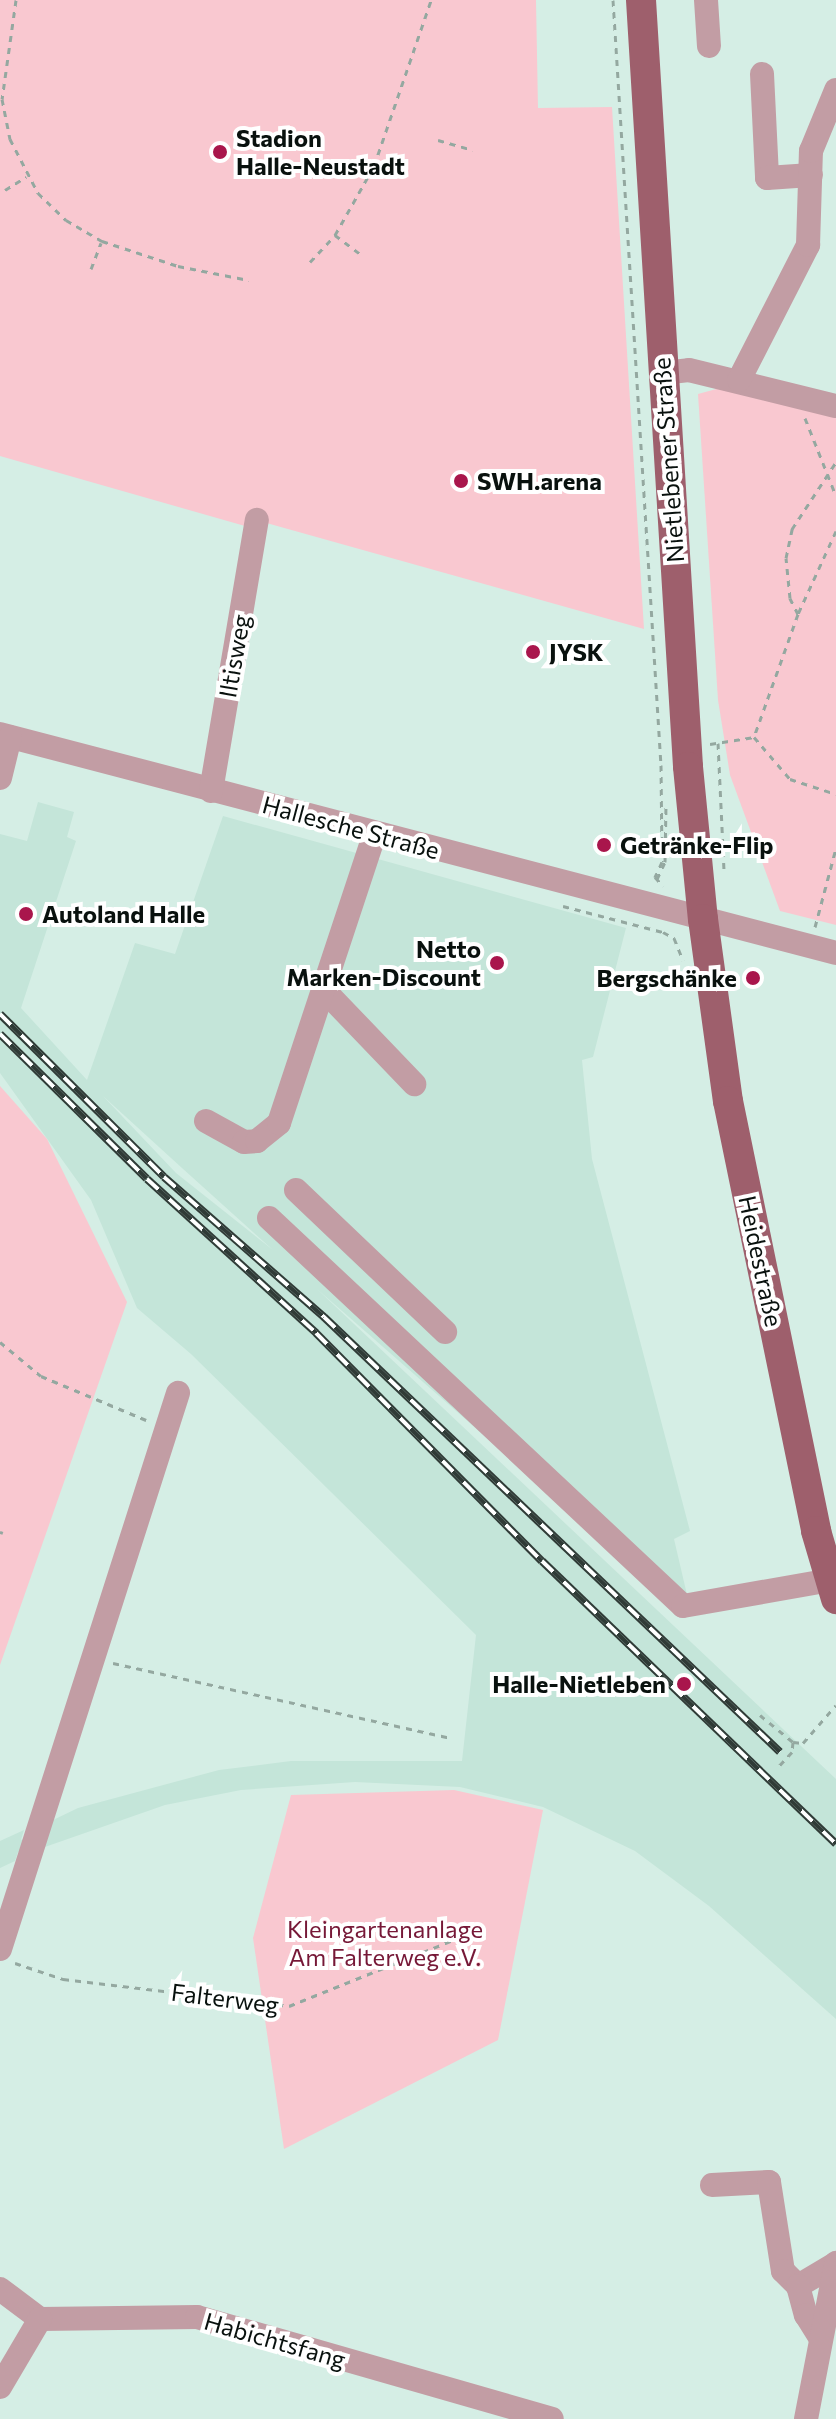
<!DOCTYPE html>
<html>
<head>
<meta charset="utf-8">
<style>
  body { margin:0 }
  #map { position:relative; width:836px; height:2419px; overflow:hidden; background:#d5eee5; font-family:Commissioner,sans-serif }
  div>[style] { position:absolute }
  .built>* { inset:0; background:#c4e5d9 }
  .green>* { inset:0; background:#f9c8d0 }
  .path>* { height:3px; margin-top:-1.5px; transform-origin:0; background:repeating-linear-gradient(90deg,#94a8a0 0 6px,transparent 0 12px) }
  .minor>* { height:24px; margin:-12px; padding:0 12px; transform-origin:12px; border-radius:12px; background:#c29da4 }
  .major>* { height:30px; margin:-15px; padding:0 15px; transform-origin:15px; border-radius:15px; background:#9e5f6c }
  .rail>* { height:8px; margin-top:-4px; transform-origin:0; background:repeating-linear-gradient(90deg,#fff 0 15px,#303b37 0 30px); box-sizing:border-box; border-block:2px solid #303b37 }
  .dots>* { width:22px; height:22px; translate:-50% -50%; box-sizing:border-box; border:4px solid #fff; border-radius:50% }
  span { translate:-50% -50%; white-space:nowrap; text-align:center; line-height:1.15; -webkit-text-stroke:8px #fff; paint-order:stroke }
  .poi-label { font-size:24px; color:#09110e; font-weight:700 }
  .left { translate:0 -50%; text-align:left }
  .right { translate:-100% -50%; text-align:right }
  .street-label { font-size:24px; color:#09110e }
  .park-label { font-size:24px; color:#761837 }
</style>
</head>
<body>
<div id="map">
  <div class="built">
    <div style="clip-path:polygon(evenodd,38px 802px,74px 812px,67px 837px,76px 841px,21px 1008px,87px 1080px,135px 943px,175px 954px,223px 816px,626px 928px,593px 1057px,582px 1060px,592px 1159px,690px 1531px,674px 1539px,688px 1599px,520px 1467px,317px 1289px,836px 1779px,836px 2019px,709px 1906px,635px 1851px,543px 1807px,460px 1787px,355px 1782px,241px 1790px,165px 1805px,42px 1848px,43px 1842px,18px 1852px,15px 1861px,0 1868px,0 1841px,24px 1830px,21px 1840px,47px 1830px,51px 1821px,78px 1808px,219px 1770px,291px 1761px,462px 1761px,476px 1635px,191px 1354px,137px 1308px,91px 1200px,0 1073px,0 834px,27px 841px,38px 802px,103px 1096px,182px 1168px,273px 1250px,176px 1173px,103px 1096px)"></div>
  </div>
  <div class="green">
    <div style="clip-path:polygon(0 0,536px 0,538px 108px,612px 107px,644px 629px,249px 518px,245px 526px,0 456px)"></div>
    <div style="clip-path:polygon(720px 388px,836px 414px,836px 925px,780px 911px,730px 775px,718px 700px,698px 394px)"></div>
    <div style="clip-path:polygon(0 1086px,47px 1139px,127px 1302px,0 1665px)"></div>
    <div style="clip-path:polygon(454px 1790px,543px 1810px,498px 2040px,284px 2149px,253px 1938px,291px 1795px)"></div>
  </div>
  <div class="path">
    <div style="left:16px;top:0;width:100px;rotate:98deg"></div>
    <div style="left:2px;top:99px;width:41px;rotate:78.7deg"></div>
    <div style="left:10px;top:139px;width:61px;rotate:62.6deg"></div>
    <div style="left:38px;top:193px;width:39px;rotate:44deg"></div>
    <div style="left:66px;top:220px;width:42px;rotate:30.3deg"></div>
    <div style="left:102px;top:241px;width:80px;rotate:18.2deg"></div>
    <div style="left:178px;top:266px;width:72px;rotate:11.2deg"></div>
    <div style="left:613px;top:0;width:767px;rotate:86.41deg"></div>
    <div style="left:661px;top:765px;width:97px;rotate:89.4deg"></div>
    <div style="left:662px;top:862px;width:17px;rotate:115deg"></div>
    <div style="left:655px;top:877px;width:12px;rotate:48deg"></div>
    <div style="left:438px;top:140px;width:36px;rotate:16deg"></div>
    <div style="left:5px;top:190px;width:25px;rotate:-32deg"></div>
    <div style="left:335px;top:235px;width:31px;rotate:37deg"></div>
    <div style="left:310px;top:262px;width:37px;rotate:-47deg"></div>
    <div style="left:335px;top:235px;width:79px;rotate:-60.5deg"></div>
    <div style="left:374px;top:166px;width:176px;rotate:-71deg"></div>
    <div style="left:91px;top:269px;width:28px;rotate:-69deg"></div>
    <div style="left:805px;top:418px;width:84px;rotate:68.3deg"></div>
    <div style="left:836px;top:531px;width:91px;rotate:114.6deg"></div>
    <div style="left:798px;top:614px;width:131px;rotate:109.7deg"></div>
    <div style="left:754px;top:737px;width:55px;rotate:49.4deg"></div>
    <div style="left:790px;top:779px;width:48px;rotate:18.1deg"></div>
    <div style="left:798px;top:614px;width:18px;rotate:-117deg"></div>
    <div style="left:790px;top:598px;width:40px;rotate:-95.7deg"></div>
    <div style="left:786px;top:558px;width:30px;rotate:-78deg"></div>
    <div style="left:792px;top:529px;width:80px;rotate:-56.7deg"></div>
    <div style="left:718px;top:743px;width:128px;rotate:87.3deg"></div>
    <div style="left:710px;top:744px;width:45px;rotate:-9deg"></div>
    <div style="left:657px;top:879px;width:19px;rotate:-65deg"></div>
    <div style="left:665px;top:862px;width:56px;rotate:-89deg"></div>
    <div style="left:563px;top:906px;width:103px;rotate:14.6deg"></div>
    <div style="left:663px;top:932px;width:13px;rotate:29deg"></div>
    <div style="left:674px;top:938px;width:24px;rotate:68deg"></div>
    <div style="left:815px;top:927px;width:82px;rotate:-75.1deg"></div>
    <div style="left:0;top:1342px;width:53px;rotate:39.7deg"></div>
    <div style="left:41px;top:1376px;width:114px;rotate:22.7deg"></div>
    <div style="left:0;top:1532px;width:3px;rotate:18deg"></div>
    <div style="left:113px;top:1663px;width:345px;rotate:12.5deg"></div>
    <div style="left:760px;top:1715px;width:43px;rotate:39.3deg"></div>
    <div style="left:793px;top:1742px;width:10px;rotate:96deg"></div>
    <div style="left:792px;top:1752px;width:21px;rotate:133deg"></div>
    <div style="left:793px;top:1742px;width:10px;rotate:6deg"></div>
    <div style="left:803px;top:1743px;width:50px;rotate:-49deg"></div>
    <div style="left:15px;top:1963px;width:51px;rotate:18.4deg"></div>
    <div style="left:63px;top:1979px;width:228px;rotate:6.8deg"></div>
    <div style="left:289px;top:2006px;width:212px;rotate:-21.9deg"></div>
  </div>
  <div class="minor">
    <div style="left:706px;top:0;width:46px;rotate:86.3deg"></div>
    <div style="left:762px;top:74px;width:104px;rotate:87.2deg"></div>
    <div style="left:767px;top:178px;width:44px;rotate:-3.9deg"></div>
    <div style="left:662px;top:373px;width:27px;rotate:-6deg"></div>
    <div style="left:689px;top:370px;width:151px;rotate:13.8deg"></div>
    <div style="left:739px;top:380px;width:152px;rotate:-62.9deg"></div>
    <div style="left:808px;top:245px;width:94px;rotate:-88.2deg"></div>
    <div style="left:811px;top:151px;width:66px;rotate:-67.7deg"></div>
    <div style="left:0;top:734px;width:864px;rotate:14.68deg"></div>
    <div style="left:0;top:778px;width:42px;rotate:-76.3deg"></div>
    <div style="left:211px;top:791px;width:275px;rotate:-80.4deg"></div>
    <div style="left:323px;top:989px;width:132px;rotate:46.2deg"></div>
    <div style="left:206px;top:1121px;width:43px;rotate:28.9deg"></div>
    <div style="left:244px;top:1142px;width:13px;rotate:-4deg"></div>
    <div style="left:257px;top:1141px;width:28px;rotate:-39deg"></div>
    <div style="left:279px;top:1123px;width:305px;rotate:-71.7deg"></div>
    <div style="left:296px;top:1190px;width:206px;rotate:43.6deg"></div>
    <div style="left:269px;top:1218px;width:567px;rotate:43.14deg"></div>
    <div style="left:683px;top:1606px;width:150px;rotate:-10deg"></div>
    <div style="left:0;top:1949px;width:584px;rotate:-72.25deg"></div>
    <div style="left:712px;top:2185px;width:57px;rotate:-3deg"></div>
    <div style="left:769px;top:2182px;width:90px;rotate:81.1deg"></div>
    <div style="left:783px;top:2271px;width:21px;rotate:45deg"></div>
    <div style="left:798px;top:2286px;width:43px;rotate:-30.7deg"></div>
    <div style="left:798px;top:2286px;width:30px;rotate:75deg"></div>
    <div style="left:806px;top:2315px;width:28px;rotate:58deg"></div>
    <div style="left:0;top:2289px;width:50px;rotate:36.9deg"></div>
    <div style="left:40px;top:2319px;width:157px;rotate:-0.7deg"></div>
    <div style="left:197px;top:2317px;width:369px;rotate:16deg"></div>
    <div style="left:0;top:2387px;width:79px;rotate:-59.5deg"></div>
    <div style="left:806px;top:2419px;width:159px;rotate:-79.1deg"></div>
  </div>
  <div class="major">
    <div style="left:641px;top:0;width:768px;rotate:86.49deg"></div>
    <div style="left:688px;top:767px;width:153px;rotate:84.4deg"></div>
    <div style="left:703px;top:919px;width:184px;rotate:82.2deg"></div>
    <div style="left:728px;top:1101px;width:439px;rotate:78.4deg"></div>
    <div style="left:816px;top:1531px;width:71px;rotate:73.6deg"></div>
  </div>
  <div class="rail">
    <div style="left:0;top:1014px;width:231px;rotate:44.8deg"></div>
    <div style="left:164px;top:1177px;width:213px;rotate:41.2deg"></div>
    <div style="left:324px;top:1317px;width:630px;rotate:43.65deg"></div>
    <div style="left:0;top:1034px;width:206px;rotate:44.6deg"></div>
    <div style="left:147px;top:1179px;width:229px;rotate:42.3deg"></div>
    <div style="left:316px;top:1333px;width:321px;rotate:45.3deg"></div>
    <div style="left:542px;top:1561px;width:408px;rotate:43.9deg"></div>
  </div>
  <div class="dots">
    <div style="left:220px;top:152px;background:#a9164c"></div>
    <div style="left:461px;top:481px;background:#a9164c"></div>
    <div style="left:533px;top:652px;background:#a9164c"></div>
    <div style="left:604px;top:845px;background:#a9164c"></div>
    <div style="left:26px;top:914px;background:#a9164c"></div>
    <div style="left:497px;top:963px;background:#a9164c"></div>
    <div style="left:753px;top:978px;background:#a9164c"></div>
    <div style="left:684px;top:1684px;background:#a9164c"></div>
  </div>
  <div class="poi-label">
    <span class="left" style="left:236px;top:152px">Stadion<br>Halle-Neustadt</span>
    <span class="left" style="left:477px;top:481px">SWH.arena</span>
    <span class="left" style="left:549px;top:652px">JYSK</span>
    <span class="left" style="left:620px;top:845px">Getränke-Flip</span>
    <span class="left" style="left:42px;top:914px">Autoland Halle</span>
    <span class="right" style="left:481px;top:963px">Netto<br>Marken-Discount</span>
    <span class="right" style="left:737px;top:978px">Bergschänke</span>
    <span class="right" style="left:666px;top:1684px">Halle-Nietleben</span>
  </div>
  <div class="street-label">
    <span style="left:668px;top:460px;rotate:-94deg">Nietlebener Straße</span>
    <span style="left:234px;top:656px;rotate:-80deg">Iltisweg</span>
    <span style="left:351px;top:827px;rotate:15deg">Hallesche Straße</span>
    <span style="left:761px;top:1261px;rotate:78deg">Heidestraße</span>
    <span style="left:225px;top:1998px;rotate:7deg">Falterweg</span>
    <span style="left:275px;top:2340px;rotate:16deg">Habichtsfang</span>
  </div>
  <div class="park-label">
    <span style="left:385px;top:1943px">Kleingartenanlage<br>Am Falterweg e.V.</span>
  </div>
</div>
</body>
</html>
